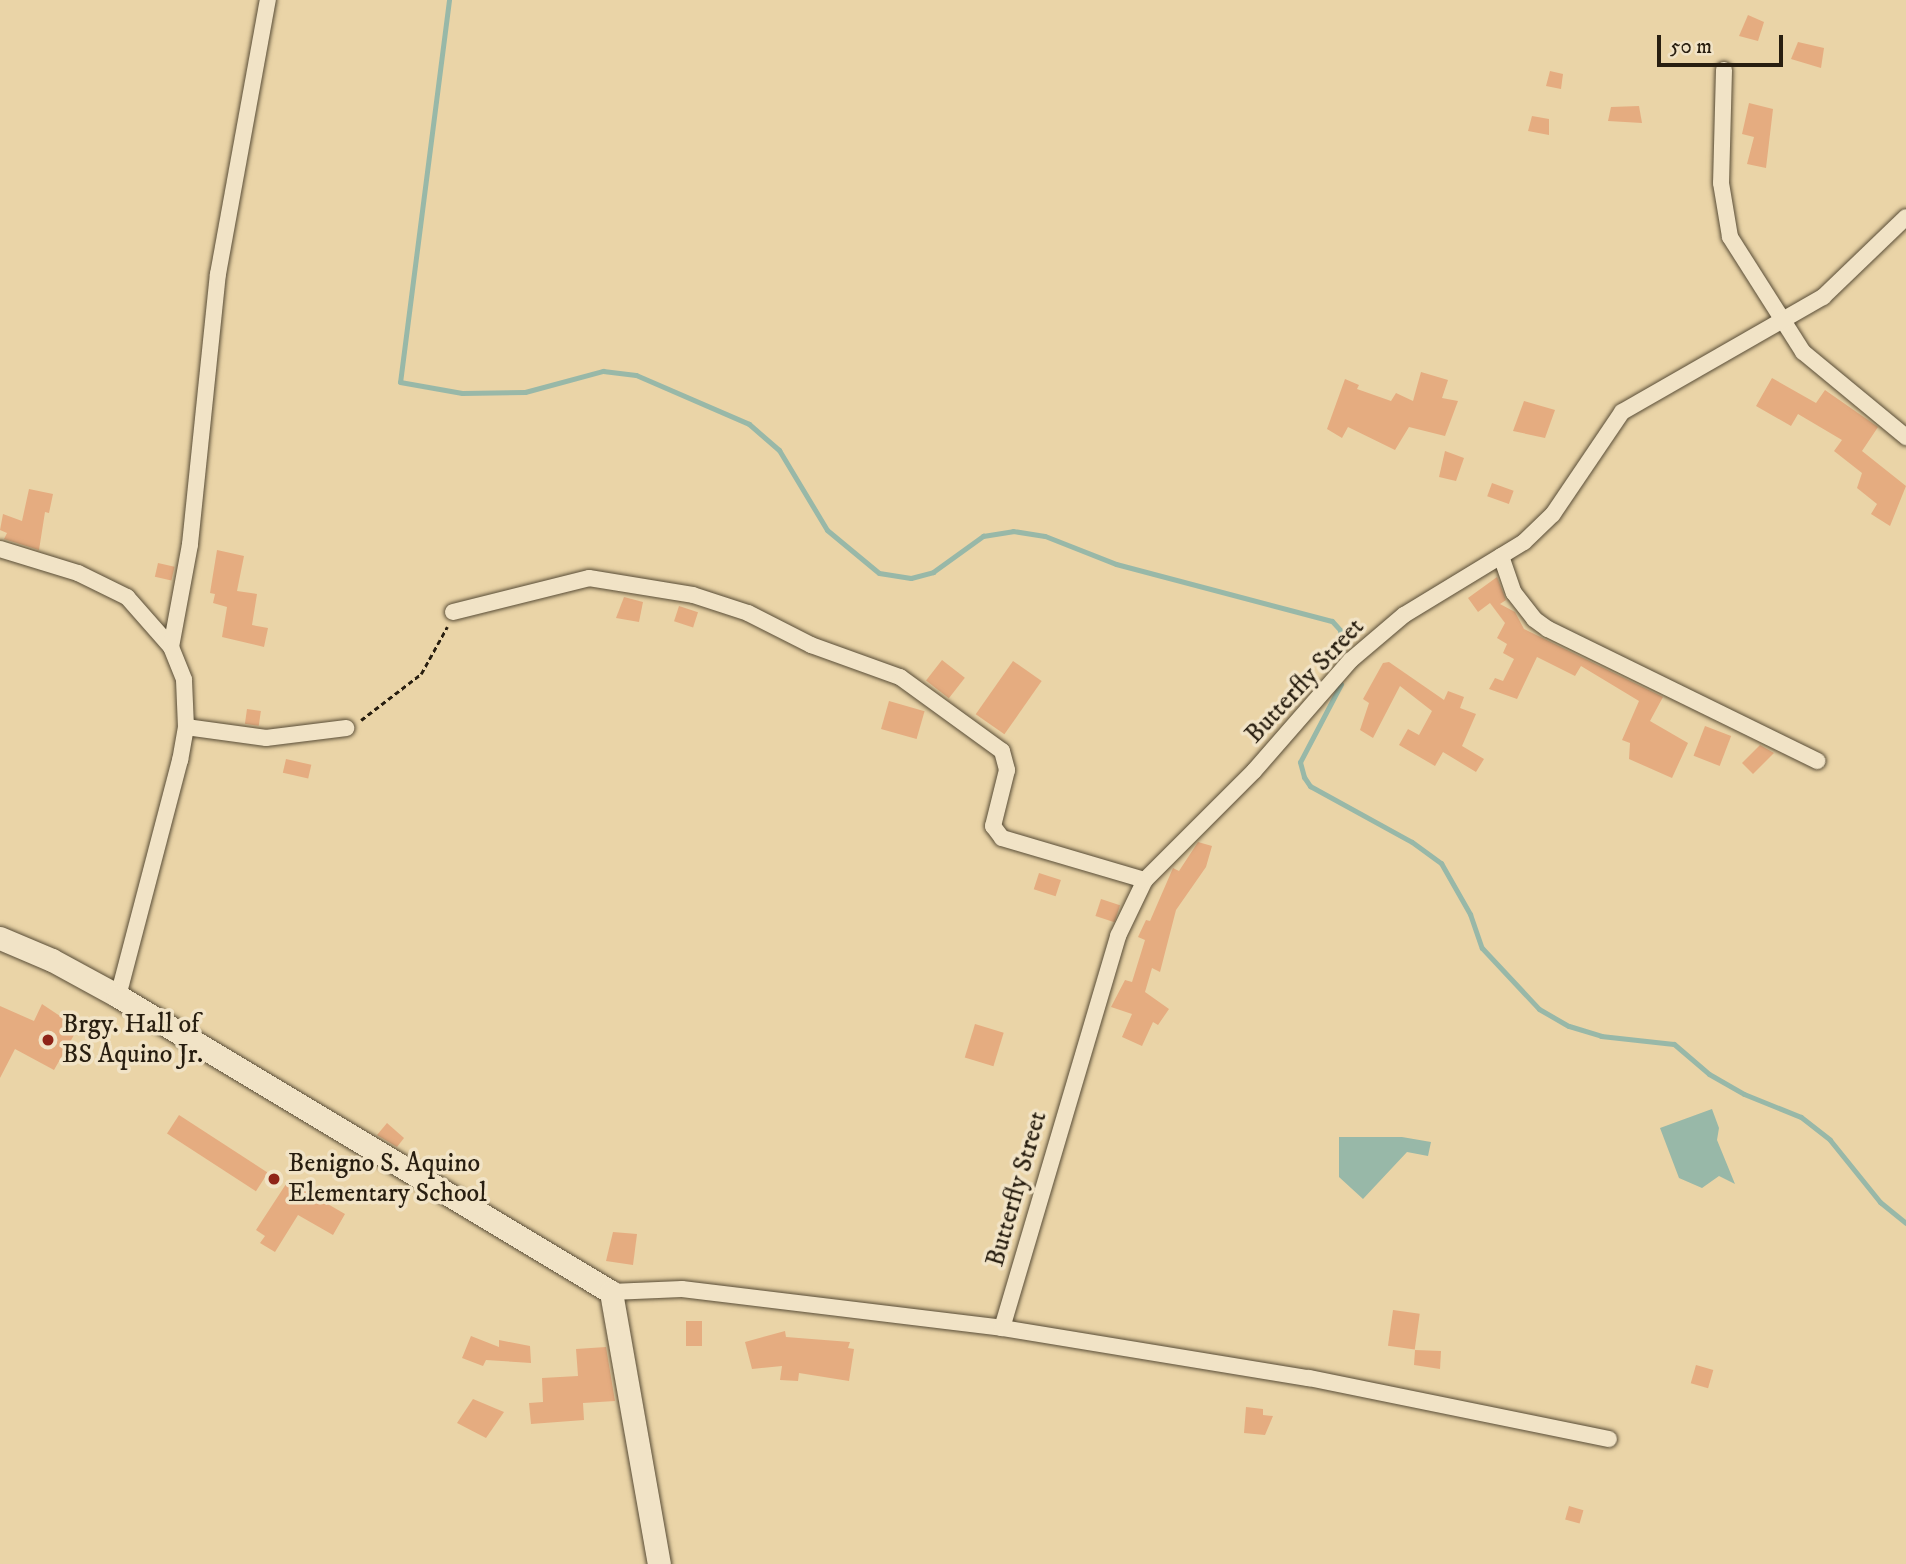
<!DOCTYPE html>
<html>
<head>
<meta charset="utf-8">
<style>
  body { margin:0 }
  #map { position:relative; width:1906px; height:1564px; overflow:hidden; background:#ead4a7; font-family:"IM FELL DW Pica",serif }
  div>[style] { position:absolute }
  .water>* { inset:0; background:#98b8a8 }
  .stream>* { height:5px; margin:-2.5px; padding:0 2.5px; transform-origin:2.5px; border-radius:2.5px; background:#98b8a8 }
  .building>* { inset:0; background:#e5ac80; transform-origin:0 0 }
  .path>* { height:2.5px; margin-top:-1.25px; transform-origin:0; background:repeating-linear-gradient(90deg,#281e10 0 5px,transparent 0 8.5px) }
  .roads { filter:drop-shadow(0 0 2px #584c36) drop-shadow(0 0 2px #584c36) }
  .street>* { height:16px; margin:-8px; padding:0 8px; transform-origin:8px; border-radius:8px; background:#f1e3c6 }
  .secondary>* { height:23px; margin:-11.5px; padding:0 11.5px; transform-origin:11.5px; border-radius:11.5px; background:#f1e3c6 }
  .dots>* { width:19px; height:19px; translate:-50% -50%; box-sizing:border-box; border:4px solid #f1e3c6; border-radius:50% }
  span { translate:-50% -50%; white-space:nowrap; text-align:center; line-height:1.15; -webkit-text-stroke:7px #f1e3c6; paint-order:stroke }
  .street-label { font-size:26px; color:#281e10 }
  .poi-label { font-size:26px; color:#281e10 }
  .left { translate:0 -50%; text-align:left }
  .scale { position:absolute; left:1657px; top:35px; width:126px; height:32px; box-sizing:border-box; border:4px solid #281e10; border-top:0; padding-left:9px; font-size:21px; line-height:24px; white-space:nowrap; color:#281e10; -webkit-text-stroke:5px #f1e3c6; paint-order:stroke }
</style>
</head>
<body>
<div id="map">
  <div class="water">
    <div style="clip-path:polygon(1712px 1109px,1719px 1128px,1717px 1140px,1735px 1184px,1719px 1176px,1702px 1188px,1679px 1178px,1660px 1128px)"></div>
    <div style="clip-path:polygon(1339px 1137px,1402px 1137px,1431px 1142px,1428px 1156px,1407px 1152px,1363px 1199px,1339px 1177px)"></div>
  </div>
  <div class="stream">
    <div style="left:449px;top:0;width:385px;rotate:97.3deg"></div>
    <div style="left:400px;top:382px;width:63px;rotate:10.1deg"></div>
    <div style="left:462px;top:393px;width:63px;rotate:-0.9deg"></div>
    <div style="left:525px;top:392px;width:81px;rotate:-15.1deg"></div>
    <div style="left:603px;top:371px;width:33px;rotate:7deg"></div>
    <div style="left:636px;top:375px;width:123px;rotate:23.4deg"></div>
    <div style="left:749px;top:424px;width:40px;rotate:41deg"></div>
    <div style="left:779px;top:450px;width:93px;rotate:59deg"></div>
    <div style="left:827px;top:530px;width:67px;rotate:39.6deg"></div>
    <div style="left:879px;top:573px;width:32px;rotate:9deg"></div>
    <div style="left:911px;top:578px;width:23px;rotate:-15deg"></div>
    <div style="left:933px;top:572px;width:62px;rotate:-35.8deg"></div>
    <div style="left:983px;top:536px;width:30px;rotate:-9deg"></div>
    <div style="left:1013px;top:531px;width:32px;rotate:9deg"></div>
    <div style="left:1045px;top:536px;width:76px;rotate:21.5deg"></div>
    <div style="left:1116px;top:564px;width:223px;rotate:14.8deg"></div>
    <div style="left:1332px;top:621px;width:12px;rotate:48deg"></div>
    <div style="left:1340px;top:630px;width:21px;rotate:82deg"></div>
    <div style="left:1341px;top:684px;width:88px;rotate:117.7deg"></div>
    <div style="left:1300px;top:762px;width:16px;rotate:75deg"></div>
    <div style="left:1304px;top:777px;width:11px;rotate:56deg"></div>
    <div style="left:1310px;top:786px;width:116px;rotate:28.8deg"></div>
    <div style="left:1412px;top:842px;width:36px;rotate:36deg"></div>
    <div style="left:1441px;top:863px;width:59px;rotate:60.4deg"></div>
    <div style="left:1470px;top:914px;width:36px;rotate:71deg"></div>
    <div style="left:1482px;top:948px;width:83px;rotate:46.9deg"></div>
    <div style="left:1539px;top:1009px;width:34px;rotate:30deg"></div>
    <div style="left:1569px;top:1026px;width:34px;rotate:17deg"></div>
    <div style="left:1601px;top:1036px;width:73px;rotate:6.3deg"></div>
    <div style="left:1674px;top:1044px;width:46px;rotate:40.6deg"></div>
    <div style="left:1709px;top:1074px;width:40px;rotate:29.7deg"></div>
    <div style="left:1744px;top:1094px;width:61px;rotate:22deg"></div>
    <div style="left:1801px;top:1117px;width:37px;rotate:38deg"></div>
    <div style="left:1830px;top:1140px;width:80px;rotate:51.1deg"></div>
    <div style="left:1880px;top:1202px;width:33px;rotate:39deg"></div>
  </div>
  <div class="building">
    <div style="clip-path:polygon(1748px 15px,1764px 22px,1758px 41px,1739px 36px)"></div>
    <div style="clip-path:polygon(1798px 42px,1824px 48px,1821px 68px,1791px 59px)"></div>
    <div style="clip-path:polygon(1550px 71px,1563px 74px,1561px 89px,1546px 86px)"></div>
    <div style="clip-path:polygon(1749px 103px,1773px 109px,1766px 168px,1747px 164px,1754px 137px,1742px 134px)"></div>
    <div style="clip-path:polygon(1639px 106px,1642px 123px,1608px 121px,1611px 107px)"></div>
    <div style="clip-path:polygon(1532px 116px,1549px 119px,1549px 135px,1528px 131px)"></div>
    <div style="clip-path:polygon(1421px 372px,1448px 380px,1442px 398px,1458px 401px,1445px 436px,1409px 427px,1395px 450px,1348px 427px,1342px 438px,1327px 429px,1345px 379px,1359px 385px,1357px 389px,1391px 401px,1396px 393px,1413px 401px)"></div>
    <div style="clip-path:polygon(1772px 378px,1816px 403px,1825px 390px,1878px 427px,1862px 451px,1906px 486px,1890px 526px,1871px 514px,1877px 504px,1857px 488px,1862px 473px,1834px 451px,1842px 440px,1798px 414px,1791px 426px,1756px 406px)"></div>
    <div style="clip-path:polygon(1524px 401px,1555px 410px,1545px 438px,1513px 431px)"></div>
    <div style="clip-path:polygon(1445px 451px,1464px 458px,1456px 481px,1439px 477px)"></div>
    <div style="left:1492px;top:483px;width:23px;height:14px;rotate:20deg"></div>
    <div style="clip-path:polygon(29px 489px,53px 494px,49px 513px,45px 512px,39px 550px,4px 539px,7px 533px,0 530px,3px 514px,22px 521px)"></div>
    <div style="clip-path:polygon(217px 550px,244px 556px,237px 591px,257px 594px,252px 625px,268px 628px,264px 647px,222px 637px,227px 607px,213px 603px,215px 594px,210px 593px)"></div>
    <div style="left:158px;top:563px;width:17px;height:14px;rotate:13deg"></div>
    <div style="clip-path:polygon(1497px 577px,1506px 600px,1500px 604px,1515px 612px,1524px 629px,1663px 697px,1650px 721px,1688px 743px,1672px 778px,1629px 759px,1630px 743px,1622px 740px,1639px 701px,1581px 666px,1575px 676px,1537px 657px,1517px 699px,1489px 689px,1495px 678px,1503px 681px,1514px 659px,1503px 653px,1507px 644px,1497px 638px,1505px 623px,1490px 603px,1478px 612px,1468px 598px)"></div>
    <div style="clip-path:polygon(624px 597px,643px 602px,639px 622px,616px 618px)"></div>
    <div style="left:679px;top:606px;width:20px;height:16px;rotate:18deg"></div>
    <div style="left:942px;top:660px;width:29px;height:26px;rotate:38deg"></div>
    <div style="left:1013px;top:661px;width:35px;height:65px;rotate:35deg"></div>
    <div style="clip-path:polygon(1389px 662px,1444px 700px,1448px 691px,1464px 697px,1460px 708px,1476px 714px,1462px 746px,1484px 759px,1476px 772px,1443px 752px,1435px 766px,1399px 745px,1408px 729px,1419px 735px,1432px 711px,1400px 686px,1373px 738px,1360px 730px,1369px 703px,1363px 699px,1383px 663px)"></div>
    <div style="left:889px;top:701px;width:37px;height:29px;rotate:16deg"></div>
    <div style="left:247px;top:709px;width:14px;height:15px;rotate:8deg"></div>
    <div style="left:1705px;top:726px;width:28px;height:32px;rotate:21deg"></div>
    <div style="clip-path:polygon(1760px 745px,1774px 753px,1753px 774px,1742px 763px)"></div>
    <div style="left:286px;top:759px;width:26px;height:14px;rotate:13deg"></div>
    <div style="clip-path:polygon(1198px 842px,1212px 846px,1206px 867px,1176px 910px,1160px 972px,1152px 968px,1145px 992px,1169px 1009px,1158px 1025px,1153px 1022px,1142px 1046px,1122px 1037px,1132px 1014px,1111px 1007px,1125px 980px,1132px 982px,1145px 940px,1138px 937px,1146px 920px,1150px 921px,1173px 868px,1179px 871px)"></div>
    <div style="left:1039px;top:873px;width:23px;height:17px;rotate:18deg"></div>
    <div style="left:1101px;top:899px;width:20px;height:18px;rotate:18deg"></div>
    <div style="clip-path:polygon(42px 1004px,78px 1028px,54px 1070px,15px 1049px,0 1078px,0 1006px,34px 1021px)"></div>
    <div style="left:975px;top:1024px;width:30px;height:35px;rotate:17deg"></div>
    <div style="left:179px;top:1115px;width:106px;height:22px;rotate:33deg"></div>
    <div style="clip-path:polygon(387px 1123px,404px 1138px,397px 1147px,377px 1135px)"></div>
    <div style="clip-path:polygon(288px 1181px,345px 1214px,333px 1235px,298px 1215px,275px 1252px,260px 1243px,265px 1236px,256px 1230px)"></div>
    <div style="clip-path:polygon(613px 1232px,637px 1234px,633px 1265px,606px 1261px)"></div>
    <div style="left:1393px;top:1310px;width:27px;height:36px;rotate:8deg"></div>
    <div style="left:686px;top:1321px;width:16px;height:25px"></div>
    <div style="clip-path:polygon(785px 1331px,786px 1337px,850px 1342px,848px 1348px,854px 1349px,849px 1381px,799px 1373px,798px 1381px,780px 1380px,782px 1366px,752px 1369px,745px 1342px)"></div>
    <div style="clip-path:polygon(471px 1336px,499px 1347px,499px 1340px,530px 1346px,531px 1363px,486px 1360px,483px 1366px,462px 1358px)"></div>
    <div style="clip-path:polygon(606px 1347px,615px 1401px,583px 1403px,584px 1420px,531px 1424px,529px 1403px,543px 1402px,542px 1378px,578px 1376px,576px 1349px)"></div>
    <div style="clip-path:polygon(1415px 1350px,1441px 1351px,1440px 1369px,1414px 1365px)"></div>
    <div style="left:1696px;top:1365px;width:18px;height:19px;rotate:16deg"></div>
    <div style="clip-path:polygon(473px 1399px,504px 1412px,486px 1438px,457px 1423px)"></div>
    <div style="clip-path:polygon(1246px 1407px,1263px 1409px,1263px 1415px,1273px 1416px,1265px 1435px,1244px 1433px)"></div>
    <div style="left:1569px;top:1506px;width:15px;height:14px;rotate:16deg"></div>
  </div>
  <div class="path">
    <div style="left:361px;top:720px;width:76px;rotate:-37.5deg"></div>
    <div style="left:421px;top:674px;width:54px;rotate:-61deg"></div>
  </div>
  <div class="roads">
    <div class="street">
      <div style="left:1724px;top:70px;width:113px;rotate:91.5deg"></div>
      <div style="left:1721px;top:183px;width:55px;rotate:80.5deg"></div>
      <div style="left:1730px;top:237px;width:136px;rotate:57.6deg"></div>
      <div style="left:1803px;top:352px;width:134px;rotate:39.5deg"></div>
      <div style="left:0;top:549px;width:82px;rotate:17.1deg"></div>
      <div style="left:78px;top:573px;width:55px;rotate:26.1deg"></div>
      <div style="left:127px;top:597px;width:67px;rotate:48.7deg"></div>
      <div style="left:171px;top:647px;width:35px;rotate:68deg"></div>
      <div style="left:184px;top:680px;width:47px;rotate:87.6deg"></div>
      <div style="left:186px;top:727px;width:34px;rotate:100deg"></div>
      <div style="left:180px;top:760px;width:244px;rotate:104.7deg"></div>
      <div style="left:1501px;top:556px;width:39px;rotate:71deg"></div>
      <div style="left:1514px;top:593px;width:33px;rotate:52deg"></div>
      <div style="left:1534px;top:619px;width:17px;rotate:36deg"></div>
      <div style="left:1548px;top:629px;width:300px;rotate:26.1deg"></div>
      <div style="left:453px;top:612px;width:140px;rotate:-14deg"></div>
      <div style="left:589px;top:578px;width:105px;rotate:9.3deg"></div>
      <div style="left:693px;top:595px;width:58px;rotate:18.1deg"></div>
      <div style="left:748px;top:613px;width:71px;rotate:26.9deg"></div>
      <div style="left:811px;top:645px;width:95px;rotate:19.8deg"></div>
      <div style="left:900px;top:677px;width:126px;rotate:36deg"></div>
      <div style="left:1002px;top:751px;width:20px;rotate:75deg"></div>
      <div style="left:1007px;top:770px;width:58px;rotate:104deg"></div>
      <div style="left:993px;top:826px;width:15px;rotate:53deg"></div>
      <div style="left:1002px;top:838px;width:149px;rotate:16.4deg"></div>
      <div style="left:171px;top:647px;width:105px;rotate:-79.5deg"></div>
      <div style="left:190px;top:544px;width:271px;rotate:-84.1deg"></div>
      <div style="left:218px;top:274px;width:279px;rotate:-79.7deg"></div>
      <div style="left:186px;top:727px;width:81px;rotate:7.8deg"></div>
      <div style="left:266px;top:738px;width:81px;rotate:-7.1deg"></div>
      <div style="left:611px;top:1292px;width:71px;rotate:-2.4deg"></div>
      <div style="left:682px;top:1289px;width:322px;rotate:6.9deg"></div>
      <div style="left:1002px;top:1328px;width:311px;rotate:9.3deg"></div>
      <div style="left:1309px;top:1378px;width:306px;rotate:11.5deg"></div>
      <div style="left:1002px;top:1328px;width:409px;rotate:-73.5deg"></div>
      <div style="left:1118px;top:936px;width:62px;rotate:-64.3deg"></div>
      <div style="left:1145px;top:880px;width:154px;rotate:-45deg"></div>
      <div style="left:1254px;top:771px;width:147px;rotate:-48.9deg"></div>
      <div style="left:1351px;top:660px;width:70px;rotate:-40.3deg"></div>
      <div style="left:1404px;top:615px;width:140px;rotate:-31.3deg"></div>
      <div style="left:1524px;top:542px;width:40px;rotate:-44deg"></div>
      <div style="left:1553px;top:514px;width:123px;rotate:-55.9deg"></div>
      <div style="left:1622px;top:412px;width:232px;rotate:-29.8deg"></div>
      <div style="left:1823px;top:297px;width:115px;rotate:-43.9deg"></div>
    </div>
    <div class="secondary">
      <div style="left:0;top:938px;width:56px;rotate:22.9deg"></div>
      <div style="left:52px;top:960px;width:75px;rotate:28.6deg"></div>
      <div style="left:118px;top:996px;width:575px;rotate:30.98deg"></div>
      <div style="left:611px;top:1292px;width:276px;rotate:80deg"></div>
    </div>
  </div>
  <div class="dots">
    <div style="left:48px;top:1040px;background:#8f2418"></div>
    <div style="left:274px;top:1179px;background:#8f2418"></div>
  </div>
  <div class="street-label">
    <span style="left:1305px;top:681px;rotate:-47deg">Butterfly Street</span>
    <span style="left:1017px;top:1189px;rotate:-74deg">Butterfly Street</span>
  </div>
  <div class="poi-label">
    <span class="left" style="left:62px;top:1040px">Brgy. Hall of<br>BS Aquino Jr.</span>
    <span class="left" style="left:288px;top:1179px">Benigno S. Aquino<br>Elementary School</span>
  </div>
  <div class="scale">50 m</div>
</div>
</body>
</html>
